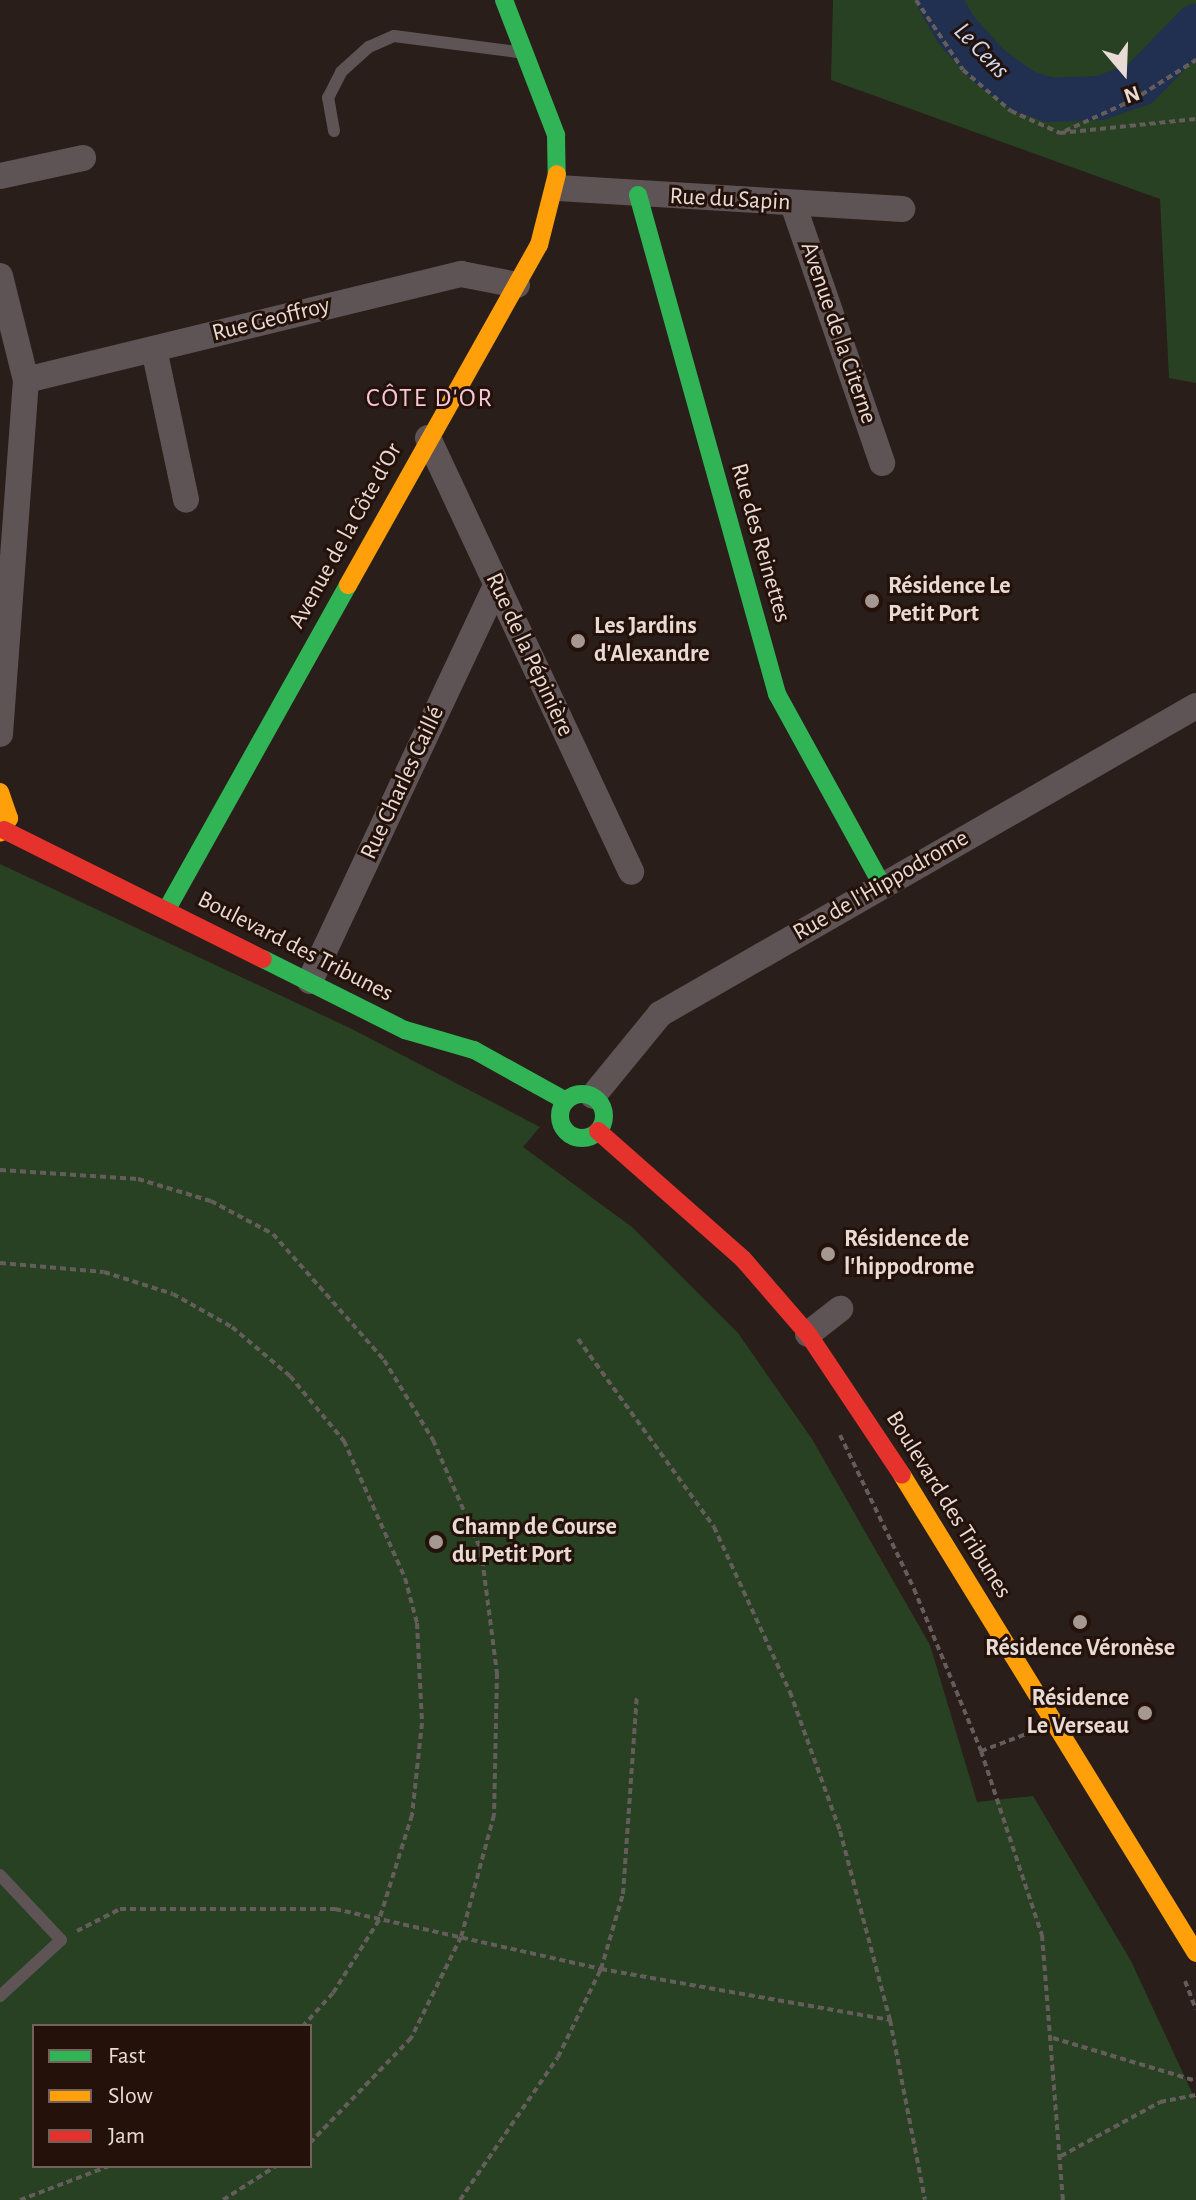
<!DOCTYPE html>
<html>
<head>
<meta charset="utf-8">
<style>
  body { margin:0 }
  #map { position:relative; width:1196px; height:2200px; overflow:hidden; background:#291e19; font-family:"Alegreya Sans",sans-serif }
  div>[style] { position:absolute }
  .green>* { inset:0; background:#274122 }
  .river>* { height:44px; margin:-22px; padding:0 22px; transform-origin:22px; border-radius:22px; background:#212f50 }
  .path>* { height:4px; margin-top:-2px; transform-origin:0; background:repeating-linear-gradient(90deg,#645d5c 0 6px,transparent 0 10px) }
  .lane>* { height:12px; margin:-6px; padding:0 6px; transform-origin:6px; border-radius:6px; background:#5e5456 }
  .street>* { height:26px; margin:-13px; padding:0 13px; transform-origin:13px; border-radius:13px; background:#5e5456 }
  .fast>* { height:18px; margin:-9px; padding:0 9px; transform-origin:9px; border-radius:9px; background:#30b455 }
  .fast>.ring { margin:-9px; padding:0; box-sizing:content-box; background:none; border:18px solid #30b455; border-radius:50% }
  .slow>* { height:18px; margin:-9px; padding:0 9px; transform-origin:9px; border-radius:9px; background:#ff9f0a }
  .jam>* { height:18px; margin:-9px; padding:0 9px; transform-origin:9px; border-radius:9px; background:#e5322d }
  .dots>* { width:22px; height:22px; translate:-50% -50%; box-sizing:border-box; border:4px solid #24120a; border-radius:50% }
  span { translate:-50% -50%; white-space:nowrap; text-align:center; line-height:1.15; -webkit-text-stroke:6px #24120a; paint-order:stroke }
  .street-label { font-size:24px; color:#e8dad4 }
  .poi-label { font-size:24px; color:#e8dad4; font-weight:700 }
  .left { translate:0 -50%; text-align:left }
  .right { translate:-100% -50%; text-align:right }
  .water-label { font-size:26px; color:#cddaf5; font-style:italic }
  .neighbourhood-label { font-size:26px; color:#f6c6d9; letter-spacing:2px }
  .legend { position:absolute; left:32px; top:2024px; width:280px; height:144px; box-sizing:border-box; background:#24120a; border:2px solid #72625b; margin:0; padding:10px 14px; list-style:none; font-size:24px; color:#e8dad4 }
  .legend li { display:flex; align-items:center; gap:16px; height:40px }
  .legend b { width:40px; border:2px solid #72625b }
  .north { position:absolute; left:1084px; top:32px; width:80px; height:80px; -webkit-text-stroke:6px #24120a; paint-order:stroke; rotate:161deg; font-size:22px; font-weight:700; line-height:32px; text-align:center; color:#e8dad4 }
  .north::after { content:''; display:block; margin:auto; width:28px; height:36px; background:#e8dad4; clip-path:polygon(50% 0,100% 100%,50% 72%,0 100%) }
</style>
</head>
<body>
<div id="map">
  <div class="green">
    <div style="clip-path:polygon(833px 0,1196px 0,1196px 383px,1169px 378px,1160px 199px,831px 80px)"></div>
    <div style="clip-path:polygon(evenodd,0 864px,352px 1029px,540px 1127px,523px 1147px,632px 1227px,738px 1333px,812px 1439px,930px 1645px,977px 1802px,1033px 1796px,1131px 1961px,1196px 2101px,1196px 2200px,0 2200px,0 864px,34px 2026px,310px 2026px,310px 2166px,34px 2166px,34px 2026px)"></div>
  </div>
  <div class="river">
    <div style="left:939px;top:0;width:34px;rotate:60deg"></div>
    <div style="left:956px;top:30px;width:50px;rotate:47.4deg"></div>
    <div style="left:990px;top:67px;width:41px;rotate:36deg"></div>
    <div style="left:1023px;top:91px;width:28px;rotate:18deg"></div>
    <div style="left:1050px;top:100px;width:50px;rotate:-2.3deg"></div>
    <div style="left:1100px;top:98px;width:42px;rotate:-19.3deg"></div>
    <div style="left:1140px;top:84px;width:81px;rotate:-46deg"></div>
  </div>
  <div class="path">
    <div style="left:916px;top:0;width:84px;rotate:56.1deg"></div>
    <div style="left:963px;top:70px;width:63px;rotate:40.5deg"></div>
    <div style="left:1011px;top:111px;width:54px;rotate:24.2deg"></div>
    <div style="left:1060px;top:133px;width:137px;rotate:-5.9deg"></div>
    <div style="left:1065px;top:131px;width:75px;rotate:-24.5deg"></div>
    <div style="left:1133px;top:100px;width:75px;rotate:-32.4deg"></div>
    <div style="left:0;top:1170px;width:138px;rotate:3.7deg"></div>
    <div style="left:138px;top:1179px;width:76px;rotate:16.8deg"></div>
    <div style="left:211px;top:1201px;width:70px;rotate:28deg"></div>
    <div style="left:273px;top:1234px;width:168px;rotate:48.6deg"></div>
    <div style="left:384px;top:1360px;width:94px;rotate:58.5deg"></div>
    <div style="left:433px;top:1440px;width:120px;rotate:66.4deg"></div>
    <div style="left:481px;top:1550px;width:124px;rotate:82.6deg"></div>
    <div style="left:497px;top:1673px;width:142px;rotate:91.2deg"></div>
    <div style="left:494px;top:1815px;width:126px;rotate:105.1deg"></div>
    <div style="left:461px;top:1937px;width:113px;rotate:116.3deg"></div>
    <div style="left:411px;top:2038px;width:146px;rotate:133.9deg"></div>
    <div style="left:0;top:1263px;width:104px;rotate:4.9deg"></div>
    <div style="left:104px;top:1272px;width:72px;rotate:17.7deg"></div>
    <div style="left:173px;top:1294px;width:68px;rotate:29.2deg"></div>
    <div style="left:232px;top:1327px;width:76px;rotate:40.2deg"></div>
    <div style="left:290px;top:1376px;width:85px;rotate:50.3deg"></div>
    <div style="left:344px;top:1441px;width:150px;rotate:66deg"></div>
    <div style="left:405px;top:1578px;width:47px;rotate:75.1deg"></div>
    <div style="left:417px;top:1623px;width:100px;rotate:87.1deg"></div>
    <div style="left:422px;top:1723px;width:93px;rotate:96.2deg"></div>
    <div style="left:412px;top:1815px;width:110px;rotate:107.4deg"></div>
    <div style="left:379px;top:1920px;width:86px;rotate:122.2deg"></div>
    <div style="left:333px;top:1993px;width:45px;rotate:132.3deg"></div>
    <div style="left:578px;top:1339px;width:232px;rotate:54.1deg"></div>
    <div style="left:714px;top:1527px;width:182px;rotate:65.3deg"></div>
    <div style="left:790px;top:1692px;width:148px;rotate:70.2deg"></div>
    <div style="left:840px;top:1831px;width:196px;rotate:75.2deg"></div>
    <div style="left:890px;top:2020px;width:183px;rotate:79deg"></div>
    <div style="left:840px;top:1435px;width:171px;rotate:64.3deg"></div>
    <div style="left:914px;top:1589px;width:175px;rotate:67.5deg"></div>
    <div style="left:981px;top:1751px;width:194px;rotate:71.7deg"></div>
    <div style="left:1042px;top:1935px;width:266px;rotate:85.5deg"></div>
    <div style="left:981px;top:1751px;width:48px;rotate:-20.7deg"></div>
    <div style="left:77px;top:1931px;width:48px;rotate:-27.1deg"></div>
    <div style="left:120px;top:1909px;width:215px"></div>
    <div style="left:335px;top:1909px;width:273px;rotate:12.7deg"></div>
    <div style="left:601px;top:1969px;width:293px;rotate:10deg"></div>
    <div style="left:1185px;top:1981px;width:30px;rotate:69deg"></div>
    <div style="left:1053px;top:2038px;width:149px;rotate:16.7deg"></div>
    <div style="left:1061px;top:2156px;width:113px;rotate:-28.6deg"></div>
    <div style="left:1160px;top:2102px;width:37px;rotate:-11deg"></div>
    <div style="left:20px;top:2200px;width:95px;rotate:-20.9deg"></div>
    <div style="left:223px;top:2200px;width:63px;rotate:-32.7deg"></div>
    <div style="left:460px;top:2200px;width:173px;rotate:-55.6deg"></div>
    <div style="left:558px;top:2057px;width:98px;rotate:-64deg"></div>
    <div style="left:601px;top:1969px;width:78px;rotate:-73.7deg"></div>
    <div style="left:623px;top:1894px;width:198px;rotate:-86deg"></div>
  </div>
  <div class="lane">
    <div style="left:334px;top:131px;width:34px;rotate:-100deg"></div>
    <div style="left:328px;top:98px;width:29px;rotate:-63deg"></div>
    <div style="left:341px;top:72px;width:38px;rotate:-42deg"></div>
    <div style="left:369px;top:47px;width:27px;rotate:-24deg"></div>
    <div style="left:394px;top:36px;width:124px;rotate:7.4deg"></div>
    <div style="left:0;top:1875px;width:89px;rotate:46.8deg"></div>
    <div style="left:61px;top:1940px;width:83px;rotate:137.4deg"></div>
  </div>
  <div class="street">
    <div style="left:0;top:176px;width:85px;rotate:-12.2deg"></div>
    <div style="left:558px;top:188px;width:345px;rotate:3.5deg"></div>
    <div style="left:793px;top:204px;width:274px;rotate:71deg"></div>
    <div style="left:0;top:276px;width:107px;rotate:76deg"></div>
    <div style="left:26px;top:380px;width:355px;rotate:94.2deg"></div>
    <div style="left:154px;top:349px;width:154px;rotate:78deg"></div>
    <div style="left:26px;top:380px;width:448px;rotate:-13.7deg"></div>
    <div style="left:461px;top:274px;width:57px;rotate:11.1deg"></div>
    <div style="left:428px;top:438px;width:479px;rotate:64.9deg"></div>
    <div style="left:310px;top:981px;width:437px;rotate:-64.8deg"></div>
    <div style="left:593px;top:1096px;width:106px;rotate:-50.7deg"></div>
    <div style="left:660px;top:1014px;width:618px;rotate:-29.88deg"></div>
    <div style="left:808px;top:1334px;width:41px;rotate:-38deg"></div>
  </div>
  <div class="fast">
    <div style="left:504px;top:0;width:145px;rotate:68.9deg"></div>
    <div style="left:556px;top:135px;width:39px;rotate:89deg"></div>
    <div style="left:638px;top:195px;width:518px;rotate:74.43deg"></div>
    <div style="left:777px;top:694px;width:218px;rotate:61.2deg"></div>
    <div style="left:167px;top:909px;width:371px;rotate:-60.8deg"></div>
    <div style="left:263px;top:959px;width:159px;rotate:26.6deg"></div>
    <div style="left:405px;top:1030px;width:72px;rotate:16.2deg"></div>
    <div style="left:474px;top:1050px;width:105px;rotate:29deg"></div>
    <div class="ring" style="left:560px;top:1094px;width:26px;height:26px"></div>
  </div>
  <div class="slow">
    <div style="left:348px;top:585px;width:390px;rotate:-60.7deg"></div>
    <div style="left:539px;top:245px;width:73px;rotate:-75.8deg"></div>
    <div style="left:0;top:792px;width:28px;rotate:71deg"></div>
    <div style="left:9px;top:818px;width:17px;rotate:121deg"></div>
    <div style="left:902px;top:1475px;width:561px;rotate:58.41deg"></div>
  </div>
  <div class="jam">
    <div style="left:4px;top:830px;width:289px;rotate:26.5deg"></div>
    <div style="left:598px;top:1131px;width:193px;rotate:41.4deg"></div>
    <div style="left:743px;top:1259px;width:99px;rotate:49.1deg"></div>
    <div style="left:808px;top:1334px;width:169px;rotate:56.3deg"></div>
  </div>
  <div class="dots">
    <div style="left:872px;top:601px;background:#a59893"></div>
    <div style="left:578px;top:641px;background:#a59893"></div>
    <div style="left:828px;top:1254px;background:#a59893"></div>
    <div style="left:436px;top:1542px;background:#a59893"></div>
    <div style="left:1080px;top:1622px;background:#a59893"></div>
    <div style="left:1145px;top:1713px;background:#a59893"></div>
  </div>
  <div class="street-label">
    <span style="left:730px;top:200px;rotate:3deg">Rue du Sapin</span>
    <span style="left:271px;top:320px;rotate:-14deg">Rue Geoffroy</span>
    <span style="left:838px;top:333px;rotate:71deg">Avenue de la Citerne</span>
    <span style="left:346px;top:536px;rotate:-61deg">Avenue de la Côte d'Or</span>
    <span style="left:760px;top:543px;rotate:74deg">Rue des Reinettes</span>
    <span style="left:529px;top:655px;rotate:65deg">Rue de la Pépinière</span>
    <span style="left:403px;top:783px;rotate:-65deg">Rue Charles Caillé</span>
    <span style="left:881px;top:886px;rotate:-30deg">Rue de l'Hippodrome</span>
    <span style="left:295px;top:947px;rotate:27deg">Boulevard des Tribunes</span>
    <span style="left:948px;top:1505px;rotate:58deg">Boulevard des Tribunes</span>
  </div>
  <div class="poi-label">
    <span class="left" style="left:888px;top:601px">Résidence Le<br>Petit Port</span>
    <span class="left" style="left:594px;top:641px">Les Jardins<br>d'Alexandre</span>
    <span class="left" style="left:844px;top:1254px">Résidence de<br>l'hippodrome</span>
    <span class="left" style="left:452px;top:1542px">Champ de Course<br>du Petit Port</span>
    <span style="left:1080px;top:1649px">Résidence Véronèse</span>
    <span class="right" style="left:1129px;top:1713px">Résidence<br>Le Verseau</span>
  </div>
  <div class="water-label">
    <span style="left:981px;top:51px;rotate:46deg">Le Cens</span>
  </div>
  <div class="neighbourhood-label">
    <span style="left:430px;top:399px">CÔTE D'OR</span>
  </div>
  <ul class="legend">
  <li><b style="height:10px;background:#30b455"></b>Fast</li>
  <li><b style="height:10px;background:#ff9f0a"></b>Slow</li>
  <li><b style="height:10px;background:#e5322d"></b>Jam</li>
  </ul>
  <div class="north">N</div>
</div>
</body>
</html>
